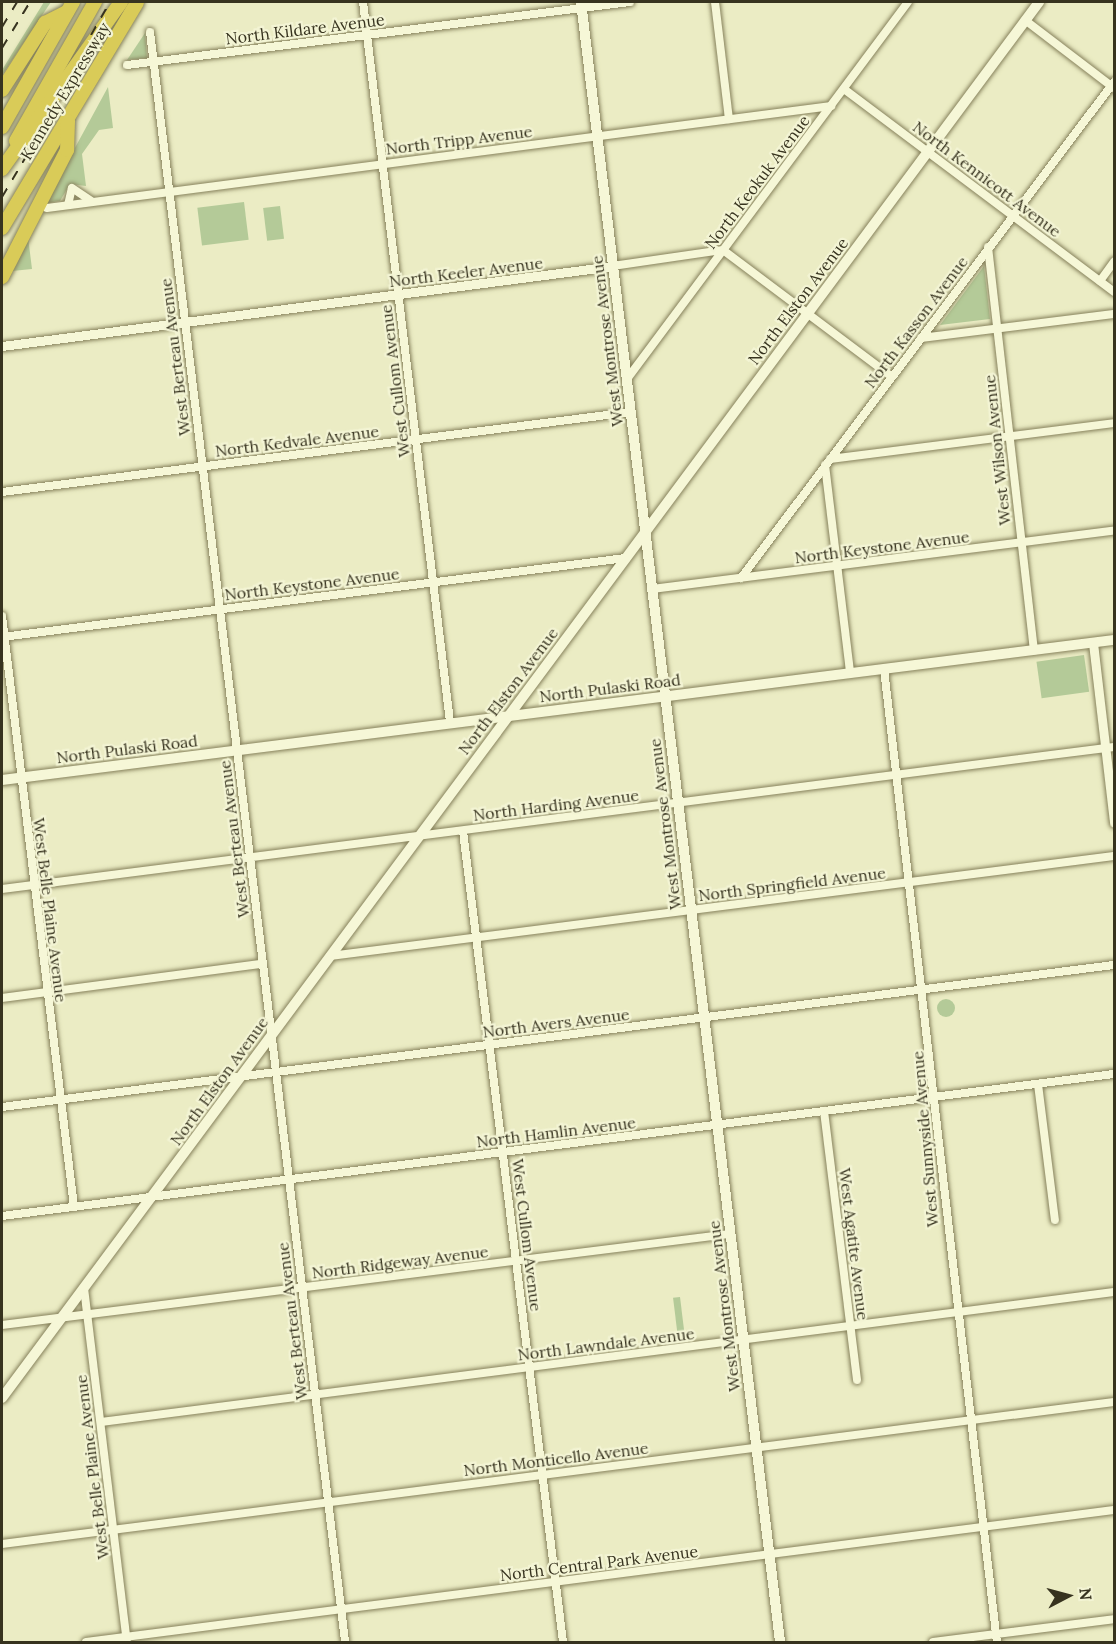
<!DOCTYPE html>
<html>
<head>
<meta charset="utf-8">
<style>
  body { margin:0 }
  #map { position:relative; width:1116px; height:1644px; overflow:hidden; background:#ebecc4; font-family:Lora,serif }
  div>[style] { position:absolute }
  .green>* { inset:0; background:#b4ca98; transform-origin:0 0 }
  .round { border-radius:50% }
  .roads { filter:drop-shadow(0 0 2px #86815b) drop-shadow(0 0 2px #86815b) }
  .minor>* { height:8px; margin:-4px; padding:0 4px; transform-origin:4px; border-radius:4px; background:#f6f7d7 }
  .tertiary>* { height:9px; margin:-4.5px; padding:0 4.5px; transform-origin:4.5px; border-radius:4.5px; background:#f6f7d7 }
  .secondary>* { height:10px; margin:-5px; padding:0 5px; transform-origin:5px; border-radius:5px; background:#f6f7d7 }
  .motorway>* { height:14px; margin:-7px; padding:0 7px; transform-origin:7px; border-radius:7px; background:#d9cb58 }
  .rail>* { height:2px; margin-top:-1px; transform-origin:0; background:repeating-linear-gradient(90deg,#37331f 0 10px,transparent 0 20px) }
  span { translate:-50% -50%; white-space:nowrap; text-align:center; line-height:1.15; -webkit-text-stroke:4.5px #f3f4d4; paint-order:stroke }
  .street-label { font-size:16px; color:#37331f }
  .frame { position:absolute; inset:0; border:3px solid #37331f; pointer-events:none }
  .north { position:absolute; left:1038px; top:1566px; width:60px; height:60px; -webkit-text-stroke:4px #f3f4d4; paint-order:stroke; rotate:84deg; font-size:16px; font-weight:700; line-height:24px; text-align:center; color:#37331f }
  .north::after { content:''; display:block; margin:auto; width:21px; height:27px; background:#37331f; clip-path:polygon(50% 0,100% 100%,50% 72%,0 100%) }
</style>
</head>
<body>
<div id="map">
  <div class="green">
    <div style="clip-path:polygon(44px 2px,51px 2px,2px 75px,2px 70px)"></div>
    <div style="clip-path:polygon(145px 33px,147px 58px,127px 60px)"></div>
    <div style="clip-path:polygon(108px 87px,113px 128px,99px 130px,82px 154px,86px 186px,70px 184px,60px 201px,45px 203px)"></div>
    <div style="left:244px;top:202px;width:38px;height:47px;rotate:83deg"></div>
    <div style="left:280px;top:206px;width:33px;height:17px;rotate:83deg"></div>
    <div style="clip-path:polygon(28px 237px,32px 269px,12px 271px)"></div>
    <div style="clip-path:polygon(984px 266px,990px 319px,940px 325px)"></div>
    <div style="left:1084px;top:655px;width:37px;height:48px;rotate:82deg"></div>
    <div class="round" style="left:937px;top:999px;width:18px;height:18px"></div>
    <div style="left:680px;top:1297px;width:39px;height:7px;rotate:83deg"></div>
  </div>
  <div class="roads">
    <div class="minor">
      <div style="left:363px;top:2px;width:725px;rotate:83.11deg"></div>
      <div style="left:715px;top:2px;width:118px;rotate:83.2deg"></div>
      <div style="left:1025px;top:20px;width:112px;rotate:37.4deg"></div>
      <div style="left:150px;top:32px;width:1622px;rotate:83.09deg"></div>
      <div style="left:127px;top:65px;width:507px;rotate:-7.14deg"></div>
      <div style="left:844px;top:89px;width:338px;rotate:36.9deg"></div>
      <div style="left:68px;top:205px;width:17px;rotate:-77deg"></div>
      <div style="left:72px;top:188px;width:23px;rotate:34deg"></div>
      <div style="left:47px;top:208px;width:791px;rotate:-7.41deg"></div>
      <div style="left:988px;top:247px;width:406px;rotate:83.5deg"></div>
      <div style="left:613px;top:266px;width:111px;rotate:-8.3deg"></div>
      <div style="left:723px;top:250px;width:211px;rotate:36.9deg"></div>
      <div style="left:1100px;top:281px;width:24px;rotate:-54deg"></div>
      <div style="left:921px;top:338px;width:194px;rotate:-7.1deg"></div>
      <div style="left:627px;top:379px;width:470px;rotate:-53.3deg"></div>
      <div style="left:830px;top:459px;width:286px;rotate:-7.2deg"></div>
      <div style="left:825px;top:465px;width:209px;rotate:83.1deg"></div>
      <div style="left:2px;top:492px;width:634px;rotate:-7.25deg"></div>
      <div style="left:741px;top:578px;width:621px;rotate:-53.06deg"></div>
      <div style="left:652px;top:589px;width:466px;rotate:-7.2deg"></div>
      <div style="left:2px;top:616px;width:595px;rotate:83.05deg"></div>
      <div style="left:2px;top:637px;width:629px;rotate:-7.22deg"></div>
      <div style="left:884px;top:669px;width:980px;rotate:83.38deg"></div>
      <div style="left:463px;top:831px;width:817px;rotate:82.97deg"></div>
      <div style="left:2px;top:889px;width:1121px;rotate:-7.28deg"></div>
      <div style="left:330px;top:956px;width:790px;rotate:-7.27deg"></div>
      <div style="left:2px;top:998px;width:262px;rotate:-7.5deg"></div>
      <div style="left:1038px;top:1084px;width:137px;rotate:82.9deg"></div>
      <div style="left:2px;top:1107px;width:1121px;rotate:-7.28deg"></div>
      <div style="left:824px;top:1111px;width:271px;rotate:83deg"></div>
      <div style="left:2px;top:1216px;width:1121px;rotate:-7.28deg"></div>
      <div style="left:84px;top:1288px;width:357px;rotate:83.1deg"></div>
      <div style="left:2px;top:1325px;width:734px;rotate:-7.13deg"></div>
      <div style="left:101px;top:1422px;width:1021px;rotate:-7.31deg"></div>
      <div style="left:2px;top:1544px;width:1121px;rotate:-7.28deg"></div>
      <div style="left:86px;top:1642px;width:1036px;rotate:-7.32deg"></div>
      <div style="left:933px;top:1642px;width:182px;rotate:-7.2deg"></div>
    </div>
    <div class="tertiary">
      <div style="left:2px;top:346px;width:616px;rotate:-7.46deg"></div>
      <div style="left:1093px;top:643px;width:181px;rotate:83.3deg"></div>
    </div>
    <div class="secondary">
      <div style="left:581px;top:2px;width:1652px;rotate:83.08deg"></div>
      <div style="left:2px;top:780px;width:1121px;rotate:-7.18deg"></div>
      <div style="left:2px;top:1398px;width:1739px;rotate:-53.39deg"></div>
    </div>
    <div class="motorway">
      <div style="left:2px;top:90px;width:80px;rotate:-57.3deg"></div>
      <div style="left:45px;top:23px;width:25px;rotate:-27deg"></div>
      <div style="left:2px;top:127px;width:144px;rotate:-60.4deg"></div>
      <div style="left:16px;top:141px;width:160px;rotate:-60.4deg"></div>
      <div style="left:2px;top:169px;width:205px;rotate:-54.5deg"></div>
      <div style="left:2px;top:228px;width:263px;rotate:-59.1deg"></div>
      <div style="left:2px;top:277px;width:143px;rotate:-62.9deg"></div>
      <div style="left:67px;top:150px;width:29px;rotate:-88deg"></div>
    </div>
  </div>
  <div class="rail">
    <div style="left:2px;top:27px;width:29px;rotate:-59deg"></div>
    <div style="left:91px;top:35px;width:38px;rotate:-60deg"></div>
    <div style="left:2px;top:48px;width:54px;rotate:-58.7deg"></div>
    <div style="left:2px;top:197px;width:61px;rotate:-59.2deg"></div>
  </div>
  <div class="street-label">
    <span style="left:305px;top:29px;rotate:-7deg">North Kildare Avenue</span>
    <span style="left:65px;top:91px;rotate:-59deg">Kennedy Expressway</span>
    <span style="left:459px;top:140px;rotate:-7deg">North Tripp Avenue</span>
    <span style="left:987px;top:179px;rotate:37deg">North Kennicott Avenue</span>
    <span style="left:757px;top:182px;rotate:-53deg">North Keokuk Avenue</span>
    <span style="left:466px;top:272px;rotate:-7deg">North Keeler Avenue</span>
    <span style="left:798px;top:301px;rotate:-53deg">North Elston Avenue</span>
    <span style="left:916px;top:322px;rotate:-53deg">North Kasson Avenue</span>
    <span style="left:607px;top:341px;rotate:-97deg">West Montrose Avenue</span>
    <span style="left:175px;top:357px;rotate:-97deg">West Berteau Avenue</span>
    <span style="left:395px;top:381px;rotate:-97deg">West Cullom Avenue</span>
    <span style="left:297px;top:441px;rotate:-7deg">North Kedvale Avenue</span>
    <span style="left:997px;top:450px;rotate:-96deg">West Wilson Avenue</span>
    <span style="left:882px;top:547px;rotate:-7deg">North Keystone Avenue</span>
    <span style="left:312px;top:584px;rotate:-7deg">North Keystone Avenue</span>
    <span style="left:610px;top:688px;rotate:-7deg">North Pulaski Road</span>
    <span style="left:508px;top:691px;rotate:-53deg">North Elston Avenue</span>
    <span style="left:127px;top:749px;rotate:-7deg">North Pulaski Road</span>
    <span style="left:556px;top:805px;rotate:-7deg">North Harding Avenue</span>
    <span style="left:665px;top:824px;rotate:-97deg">West Montrose Avenue</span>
    <span style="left:234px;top:839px;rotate:-97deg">West Berteau Avenue</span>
    <span style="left:792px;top:884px;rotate:-7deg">North Springfield Avenue</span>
    <span style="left:50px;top:910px;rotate:83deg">West Belle Plaine Avenue</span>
    <span style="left:556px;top:1023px;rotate:-7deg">North Avers Avenue</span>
    <span style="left:219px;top:1081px;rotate:-54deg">North Elston Avenue</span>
    <span style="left:556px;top:1132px;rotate:-7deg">North Hamlin Avenue</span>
    <span style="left:925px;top:1139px;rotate:-95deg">West Sunnyside Avenue</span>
    <span style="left:527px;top:1235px;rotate:83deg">West Cullom Avenue</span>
    <span style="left:854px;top:1244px;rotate:83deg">West Agatite Avenue</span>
    <span style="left:400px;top:1262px;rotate:-7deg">North Ridgeway Avenue</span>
    <span style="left:724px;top:1306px;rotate:-97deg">West Montrose Avenue</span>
    <span style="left:292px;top:1321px;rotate:-97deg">West Berteau Avenue</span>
    <span style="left:606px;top:1344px;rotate:-7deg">North Lawndale Avenue</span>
    <span style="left:556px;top:1459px;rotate:-7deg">North Monticello Avenue</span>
    <span style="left:92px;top:1467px;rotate:-97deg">West Belle Plaine Avenue</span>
    <span style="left:599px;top:1563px;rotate:-7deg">North Central Park Avenue</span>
  </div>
  <div class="frame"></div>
  <div class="north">N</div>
</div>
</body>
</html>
